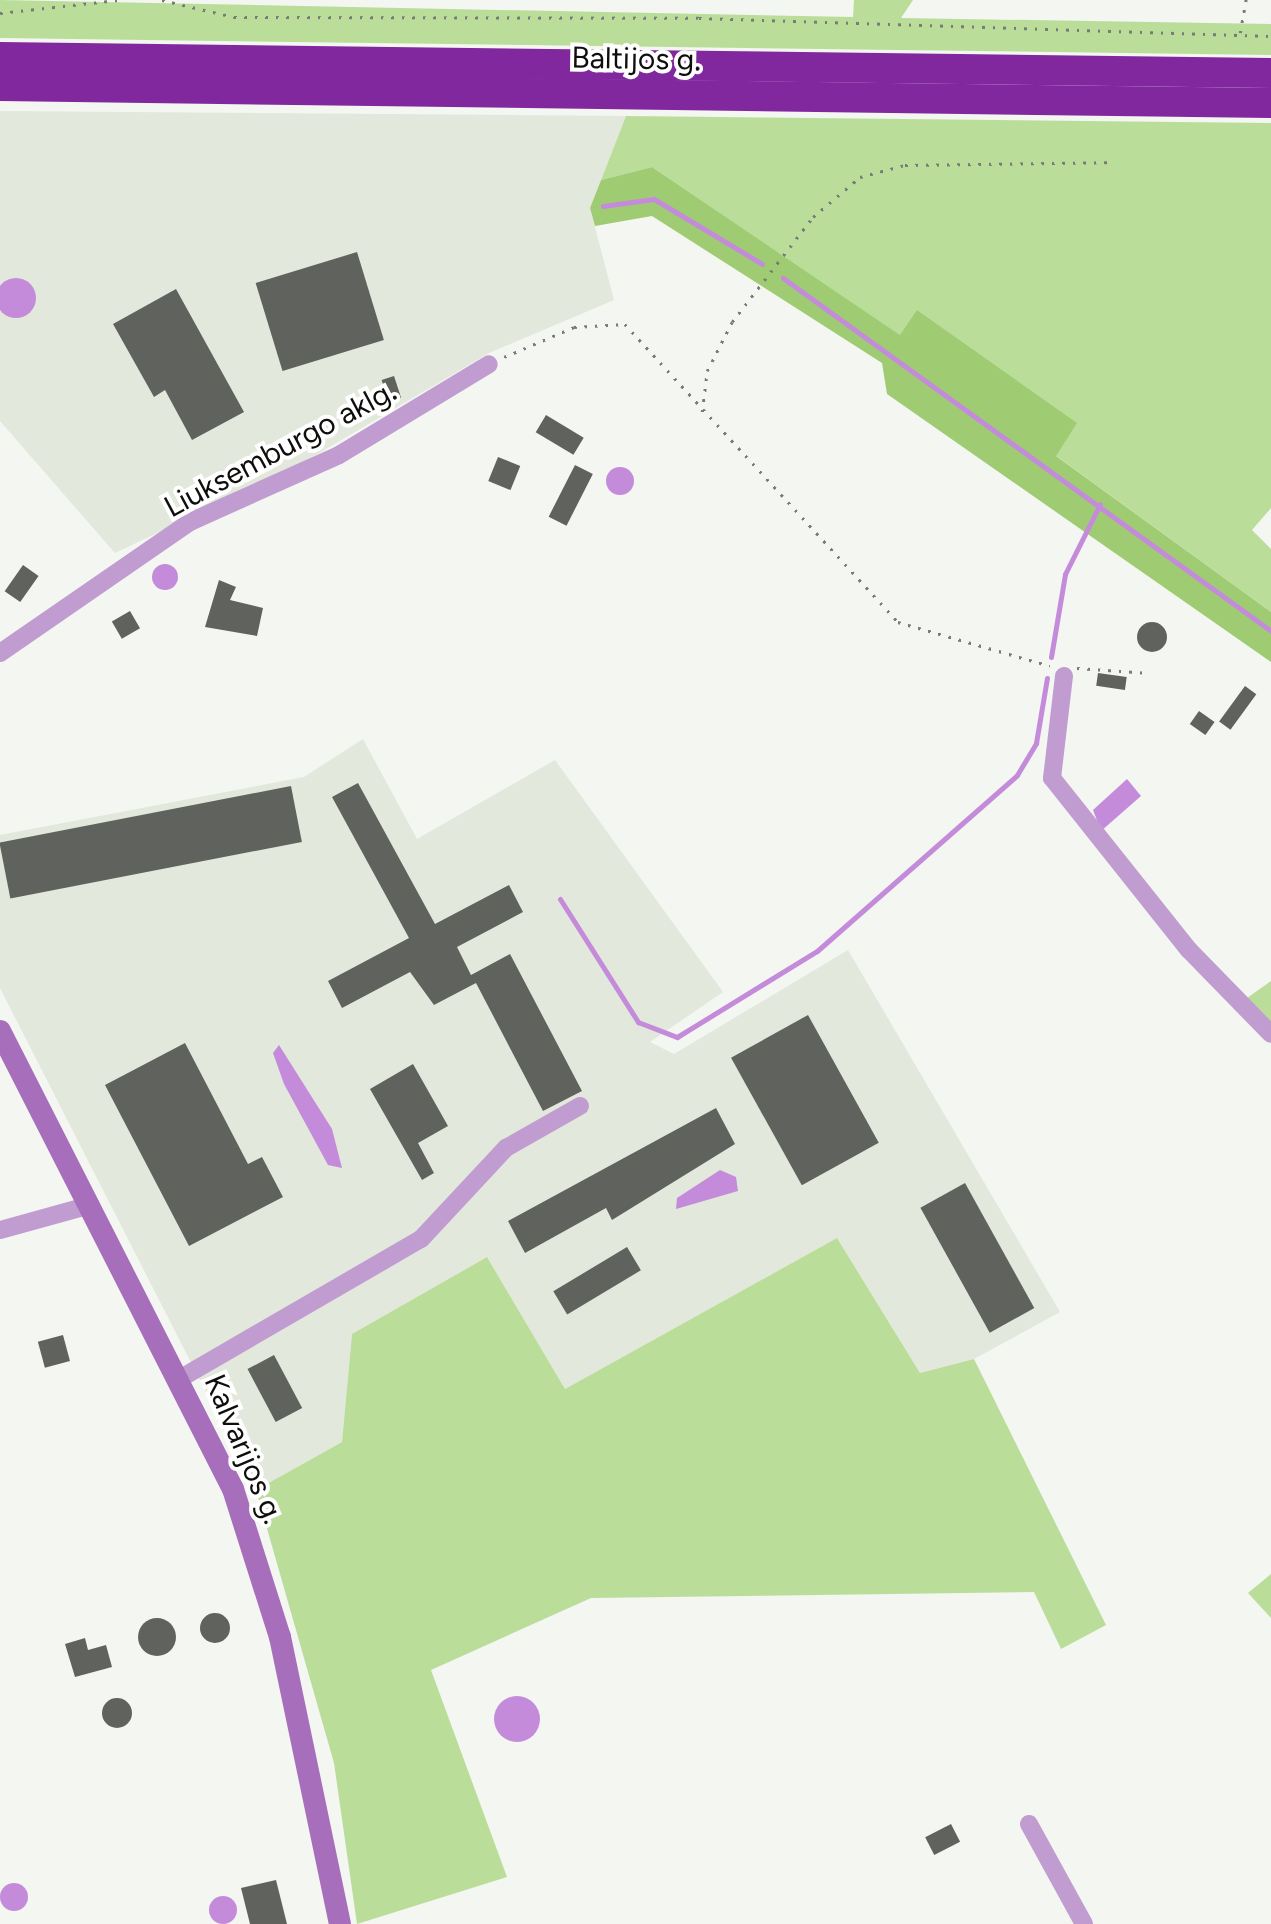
<!DOCTYPE html>
<html>
<head>
<meta charset="utf-8">
<style>
  body { margin:0 }
  #map { position:relative; width:1271px; height:1924px; overflow:hidden; background:#f3f6f1; font-family:Figtree,sans-serif }
  div>[style] { position:absolute }
  .built>* { inset:0; background:#e2e8dc }
  .green>* { inset:0; background:#bbdd9a }
  .forest>* { inset:0; background:#9fcc72 }
  .water>* { inset:0; background:#c48bda }
  .round { border-radius:50% }
  .stream>* { height:5px; margin:-2.5px; padding:0 2.5px; transform-origin:2.5px; border-radius:2.5px; background:#c48bda }
  .building>* { inset:0; background:#60625e; transform-origin:0 0 }
  .path>* { height:2.5px; margin-top:-1.25px; transform-origin:0; background:repeating-linear-gradient(90deg,#797b77 0 2.5px,transparent 0 10.5px) }
  .street>* { height:18px; margin:-9px; padding:0 9px; transform-origin:9px; border-radius:9px; background:#c19cd0 }
  .secondary>* { height:22px; margin:-11px; padding:0 11px; transform-origin:11px; border-radius:11px; background:#a76ebc }
  .highway>* { height:30px; margin:-15px; padding:0 15px; transform-origin:15px; border-radius:15px; background:#81289e }
  span { translate:-50% -50%; white-space:nowrap; text-align:center; line-height:1.15; -webkit-text-stroke:8px #fff; paint-order:stroke }
  .street-label { font-size:30px; color:#0e0f0d }
</style>
</head>
<body>
<div id="map">
  <div class="built">
    <div style="clip-path:polygon(0 111px,626px 116px,590px 208px,614px 300px,489px 353px,294px 468px,115px 553px,0 421px)"></div>
    <div style="clip-path:polygon(363px 739px,417px 839px,555px 760px,723px 992px,650px 1042px,674px 1054px,848px 950px,1060px 1312px,974px 1359px,920px 1373px,837px 1238px,565px 1389px,487px 1257px,352px 1334px,342px 1442px,256px 1490px,0 988px,0 835px,304px 777px)"></div>
  </div>
  <div class="green">
    <div style="clip-path:polygon(0 0,853px 17px,854px 0,913px 0,901px 18px,1271px 24px,1271px 55px,0 38px)"></div>
    <div style="clip-path:polygon(626px 116px,1271px 123px,1271px 508px,1252px 530px,1271px 549px,1271px 612px,1055px 455px,1076px 423px,918px 311px,901px 336px,652px 167px,601px 180px)"></div>
    <div style="clip-path:polygon(1271px 981px,1271px 1024px,1247px 998px)"></div>
    <div style="clip-path:polygon(837px 1238px,920px 1373px,974px 1359px,1106px 1625px,1061px 1649px,1034px 1592px,591px 1598px,431px 1670px,507px 1877px,357px 1924px,334px 1763px,256px 1490px,342px 1442px,352px 1334px,487px 1257px,565px 1389px)"></div>
    <div style="clip-path:polygon(1271px 1574px,1271px 1618px,1248px 1593px)"></div>
  </div>
  <div class="forest">
    <div style="clip-path:polygon(652px 167px,900px 335px,917px 310px,1077px 423px,1056px 456px,1271px 612px,1271px 662px,887px 394px,882px 363px,652px 216px,595px 226px,590px 208px,601px 180px)"></div>
  </div>
  <div class="water">
    <div class="round" style="left:-4px;top:278px;width:40px;height:40px"></div>
    <div class="round" style="left:606px;top:467px;width:28px;height:28px"></div>
    <div class="round" style="left:152px;top:564px;width:26px;height:26px"></div>
    <div style="clip-path:polygon(1127px 779px,1141px 796px,1101px 831px,1093px 810px)"></div>
    <div style="clip-path:polygon(279px 1045px,332px 1129px,342px 1168px,328px 1165px,284px 1084px,273px 1053px)"></div>
    <div style="clip-path:polygon(720px 1170px,736px 1177px,738px 1191px,676px 1209px,677px 1198px)"></div>
    <div class="round" style="left:494px;top:1696px;width:46px;height:46px"></div>
    <div class="round" style="left:0;top:1883px;width:28px;height:28px"></div>
    <div class="round" style="left:209px;top:1896px;width:28px;height:28px"></div>
  </div>
  <div class="stream">
    <div style="left:603px;top:206px;width:51px;rotate:-7.8deg"></div>
    <div style="left:654px;top:199px;width:126px;rotate:31deg"></div>
    <div style="left:783px;top:278px;width:602px;rotate:35.88deg"></div>
    <div style="left:1051px;top:657px;width:84px;rotate:-80.4deg"></div>
    <div style="left:1065px;top:574px;width:78px;rotate:-63.4deg"></div>
    <div style="left:560px;top:899px;width:146px;rotate:57.6deg"></div>
    <div style="left:638px;top:1022px;width:42px;rotate:21deg"></div>
    <div style="left:677px;top:1037px;width:164px;rotate:-31.6deg"></div>
    <div style="left:817px;top:951px;width:266px;rotate:-41.3deg"></div>
    <div style="left:1017px;top:775px;width:37px;rotate:-59deg"></div>
    <div style="left:1036px;top:743px;width:66px;rotate:-80.4deg"></div>
  </div>
  <div class="building">
    <div style="left:357px;top:252px;width:92px;height:106px;rotate:73deg"></div>
    <div style="clip-path:polygon(176px 289px,244px 412px,192px 440px,165px 390px,154px 397px,113px 324px)"></div>
    <div style="left:394px;top:376px;width:23px;height:13px;rotate:72deg"></div>
    <div style="left:546px;top:415px;width:44px;height:20px;rotate:31deg"></div>
    <div style="left:498px;top:457px;width:24px;height:26px;rotate:22deg"></div>
    <div style="left:575px;top:465px;width:20px;height:58px;rotate:27deg"></div>
    <div style="left:23px;top:565px;width:19px;height:32px;rotate:35deg"></div>
    <div style="clip-path:polygon(219px 580px,236px 587px,230px 600px,263px 608px,257px 636px,205px 627px)"></div>
    <div style="left:130px;top:611px;width:20px;height:21px;rotate:60deg"></div>
    <div class="round" style="left:1137px;top:622px;width:30px;height:30px"></div>
    <div style="left:1098px;top:673px;width:29px;height:13px;rotate:8deg"></div>
    <div style="left:1245px;top:686px;width:14px;height:44px;rotate:36deg"></div>
    <div style="left:1199px;top:711px;width:19px;height:16px;rotate:35deg"></div>
    <div style="clip-path:polygon(358px 783px,435px 924px,509px 885px,523px 912px,457px 947px,471px 975px,510px 954px,582px 1091px,543px 1111px,476px 983px,434px 1005px,410px 972px,342px 1008px,328px 981px,409px 938px,332px 797px)"></div>
    <div style="left:291px;top:786px;width:57px;height:297px;rotate:79deg"></div>
    <div style="left:808px;top:1015px;width:146px;height:88px;rotate:61deg"></div>
    <div style="clip-path:polygon(185px 1043px,248px 1164px,262px 1157px,283px 1197px,189px 1246px,105px 1085px)"></div>
    <div style="clip-path:polygon(413px 1064px,448px 1126px,418px 1143px,434px 1173px,422px 1180px,370px 1089px)"></div>
    <div style="clip-path:polygon(716px 1108px,735px 1144px,612px 1220px,606px 1208px,525px 1253px,508px 1221px)"></div>
    <div style="left:965px;top:1183px;width:143px;height:51px;rotate:61deg"></div>
    <div style="left:627px;top:1247px;width:27px;height:86px;rotate:59deg"></div>
    <div style="left:63px;top:1335px;width:27px;height:26px;rotate:75deg"></div>
    <div style="left:274px;top:1355px;width:60px;height:30px;rotate:62deg"></div>
    <div class="round" style="left:200px;top:1613px;width:30px;height:30px"></div>
    <div class="round" style="left:138px;top:1618px;width:38px;height:38px"></div>
    <div style="clip-path:polygon(85px 1638px,88px 1650px,106px 1645px,112px 1667px,75px 1677px,65px 1644px)"></div>
    <div class="round" style="left:102px;top:1698px;width:30px;height:30px"></div>
    <div style="left:951px;top:1824px;width:20px;height:29px;rotate:63deg"></div>
    <div style="clip-path:polygon(276px 1880px,287px 1924px,250px 1924px,241px 1888px)"></div>
  </div>
  <div class="path">
    <div style="left:162px;top:0;width:74px;rotate:13.3deg"></div>
    <div style="left:234px;top:17px;width:465px;rotate:0.1deg"></div>
    <div style="left:699px;top:18px;width:572px;rotate:1.8deg"></div>
    <div style="left:0;top:13px;width:119px;rotate:-6.3deg"></div>
    <div style="left:1240px;top:33px;width:34px;rotate:-80deg"></div>
    <div style="left:504px;top:357px;width:76px;rotate:-23.2deg"></div>
    <div style="left:574px;top:327px;width:51px;rotate:-3.4deg"></div>
    <div style="left:625px;top:324px;width:404px;rotate:47.5deg"></div>
    <div style="left:898px;top:622px;width:158px;rotate:16.1deg"></div>
    <div style="left:702px;top:412px;width:41px;rotate:-83deg"></div>
    <div style="left:707px;top:371px;width:55px;rotate:-63deg"></div>
    <div style="left:732px;top:322px;width:133px;rotate:-52.4deg"></div>
    <div style="left:813px;top:217px;width:62px;rotate:-40.4deg"></div>
    <div style="left:860px;top:177px;width:47px;rotate:-14.9deg"></div>
    <div style="left:905px;top:165px;width:203px;rotate:-0.8deg"></div>
    <div style="left:1077px;top:668px;width:73px;rotate:3.9deg"></div>
  </div>
  <div class="street">
    <div style="left:0;top:653px;width:231px;rotate:-34.6deg"></div>
    <div style="left:190px;top:522px;width:163px;rotate:-24.2deg"></div>
    <div style="left:339px;top:455px;width:175px;rotate:-31.2deg"></div>
    <div style="left:1064px;top:676px;width:103px;rotate:96.7deg"></div>
    <div style="left:1052px;top:778px;width:220px;rotate:51.5deg"></div>
    <div style="left:1189px;top:950px;width:117px;rotate:45.7deg"></div>
    <div style="left:0;top:1230px;width:94px;rotate:-15.4deg"></div>
    <div style="left:181px;top:1378px;width:277px;rotate:-30.1deg"></div>
    <div style="left:421px;top:1239px;width:125px;rotate:-47deg"></div>
    <div style="left:506px;top:1148px;width:85px;rotate:-29.6deg"></div>
    <div style="left:1029px;top:1824px;width:114px;rotate:61.2deg"></div>
  </div>
  <div class="secondary">
    <div style="left:0;top:1031px;width:514px;rotate:63.04deg"></div>
    <div style="left:233px;top:1489px;width:155px;rotate:72.4deg"></div>
    <div style="left:280px;top:1637px;width:293px;rotate:78.2deg"></div>
  </div>
  <div class="highway">
    <div style="left:0;top:57px;width:1271px;rotate:0.72deg"></div>
    <div style="left:0;top:86px;width:1271px;rotate:0.77deg"></div>
  </div>
  <div class="street-label">
    <span style="left:636px;top:59px;rotate:1deg">Baltijos g.</span>
    <span style="left:280px;top:449px;rotate:-28deg">Liuksemburgo aklg.</span>
    <span style="left:244px;top:1449px;rotate:67deg">Kalvarijos g.</span>
  </div>
</div>
</body>
</html>
